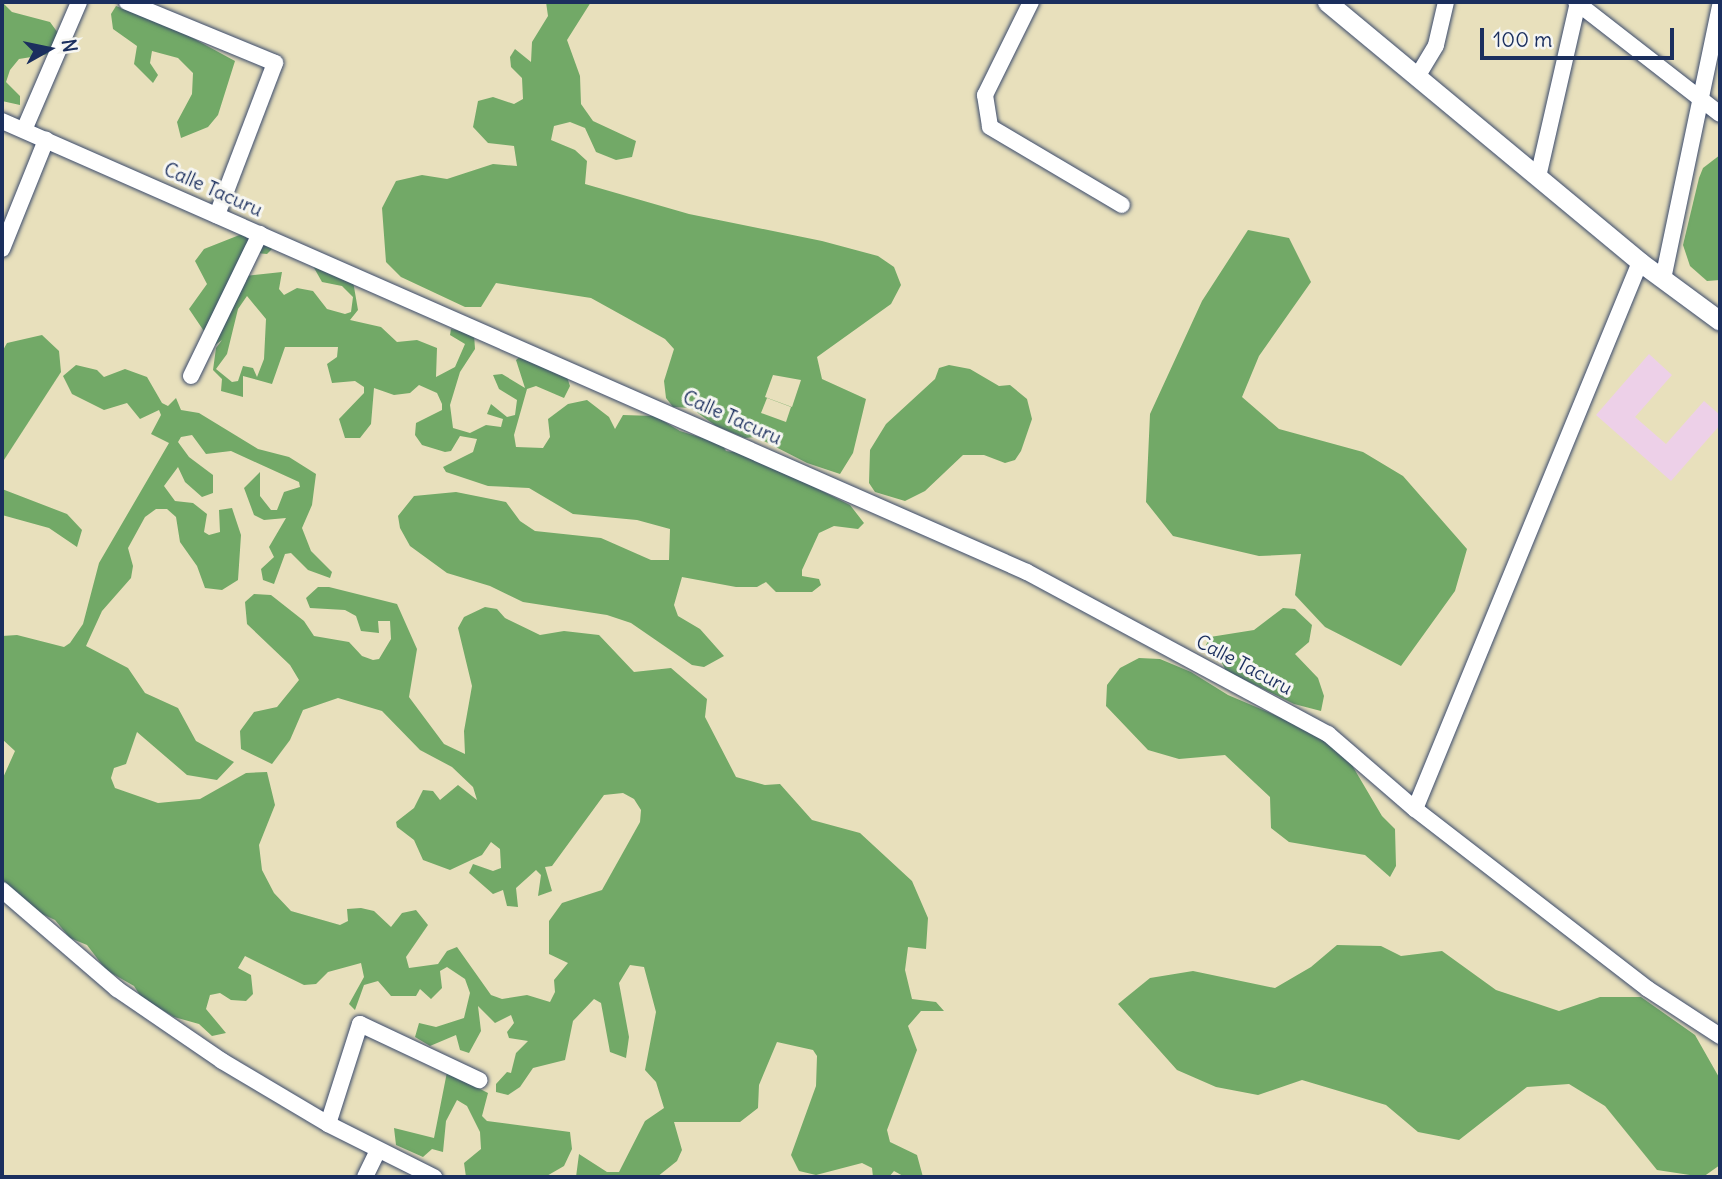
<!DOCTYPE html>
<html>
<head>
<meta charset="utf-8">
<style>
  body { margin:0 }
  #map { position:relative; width:1722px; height:1179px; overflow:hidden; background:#e8e0bc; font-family:Delius,sans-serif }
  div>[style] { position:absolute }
  .built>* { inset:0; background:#edd0e8 }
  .forest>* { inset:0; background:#72a967 }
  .roads { filter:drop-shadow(0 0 2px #3a4a6c) drop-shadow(0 0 2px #3a4a6c) }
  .minor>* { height:16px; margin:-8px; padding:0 8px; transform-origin:8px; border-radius:8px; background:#fff }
  .major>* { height:19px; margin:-9.5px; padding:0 9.5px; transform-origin:9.5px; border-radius:9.5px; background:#fff }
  span { translate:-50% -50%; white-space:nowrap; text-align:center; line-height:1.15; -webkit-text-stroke:6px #f6f6f2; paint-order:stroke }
  .street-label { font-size:19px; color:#1b2f5e }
  .frame { position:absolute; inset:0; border:4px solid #1b2f5e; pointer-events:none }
  .north { position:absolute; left:14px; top:14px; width:70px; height:70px; -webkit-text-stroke:5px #f6f6f2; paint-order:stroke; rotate:81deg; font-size:19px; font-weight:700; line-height:28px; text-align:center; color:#1b2f5e }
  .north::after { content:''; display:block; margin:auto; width:24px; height:32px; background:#1b2f5e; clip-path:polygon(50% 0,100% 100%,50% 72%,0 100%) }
  .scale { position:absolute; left:1480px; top:28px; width:194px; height:32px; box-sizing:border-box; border:4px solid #1b2f5e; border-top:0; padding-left:9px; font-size:21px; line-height:24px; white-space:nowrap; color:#1b2f5e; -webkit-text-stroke:5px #f6f6f2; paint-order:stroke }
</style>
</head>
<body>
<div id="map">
  <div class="built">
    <div style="clip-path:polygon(1649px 354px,1672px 375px,1635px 417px,1666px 444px,1704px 401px,1720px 415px,1720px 425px,1671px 481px,1596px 415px)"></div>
  </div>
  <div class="forest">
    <div style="clip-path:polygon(2px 2px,12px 12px,50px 22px,58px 33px,50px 54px,19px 59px,10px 70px,6px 82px,20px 96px,20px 105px,2px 101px)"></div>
    <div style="clip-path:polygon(evenodd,546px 2px,591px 2px,567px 40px,580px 76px,581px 104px,593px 121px,636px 141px,632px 157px,616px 160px,596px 152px,585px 128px,570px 122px,554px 126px,551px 140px,575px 150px,587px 161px,585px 184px,689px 214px,822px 241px,878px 256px,894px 267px,901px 285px,891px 304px,817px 357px,822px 379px,866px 399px,853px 453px,840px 474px,807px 463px,756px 437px,745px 438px,716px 426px,691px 408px,673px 407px,666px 398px,664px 381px,674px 349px,665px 339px,591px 298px,496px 283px,481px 307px,465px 307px,401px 277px,386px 262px,382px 208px,396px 181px,422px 175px,447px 179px,493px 164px,517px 166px,514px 146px,488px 143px,473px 127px,478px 101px,493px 97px,514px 104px,523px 99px,522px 78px,511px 67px,510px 57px,515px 49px,531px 62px,532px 42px,548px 16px,546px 2px,773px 375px,801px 380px,792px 407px,765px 397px,773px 375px,546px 2px,767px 398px,791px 407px,786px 422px,761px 413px,767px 398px)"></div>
    <div style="clip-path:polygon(116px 6px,176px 29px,235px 61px,218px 115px,208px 127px,181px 138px,177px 122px,192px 94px,193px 73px,178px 58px,152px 51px,150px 63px,158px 75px,153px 83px,134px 64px,137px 46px,113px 29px,111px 14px)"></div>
    <div style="clip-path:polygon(1720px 155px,1720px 280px,1707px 281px,1690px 266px,1683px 245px,1699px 178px,1703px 168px)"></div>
    <div style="clip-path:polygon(1248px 230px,1289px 238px,1311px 282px,1259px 356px,1242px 397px,1279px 429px,1363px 452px,1403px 476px,1467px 549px,1455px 591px,1401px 666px,1325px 627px,1295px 595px,1301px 554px,1259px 556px,1173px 536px,1146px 502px,1150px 414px,1202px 301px)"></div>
    <div style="clip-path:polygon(evenodd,242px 234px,275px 246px,267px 254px,256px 253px,245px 276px,282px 272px,279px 289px,284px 295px,297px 288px,313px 291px,327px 309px,345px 314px,351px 312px,353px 297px,342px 286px,322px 282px,313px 266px,353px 281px,358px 310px,350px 320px,381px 327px,397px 342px,417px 340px,437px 348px,436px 377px,455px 367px,465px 344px,450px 335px,451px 329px,474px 334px,475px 349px,460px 372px,450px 405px,453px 428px,470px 433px,486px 425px,501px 427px,503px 419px,487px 414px,491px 404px,507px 417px,515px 415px,517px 400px,499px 389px,493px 375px,502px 374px,525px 388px,516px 360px,521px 356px,553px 369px,567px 377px,570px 386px,564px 398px,536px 386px,527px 389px,514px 435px,516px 447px,543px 448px,550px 437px,548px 419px,568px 404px,587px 400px,609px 417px,615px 429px,623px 415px,655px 416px,680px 431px,722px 444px,726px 451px,748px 454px,850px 505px,864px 523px,858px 529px,834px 526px,819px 533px,802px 570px,802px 576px,819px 579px,821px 585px,812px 592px,776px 592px,766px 582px,757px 587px,736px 587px,682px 577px,674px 605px,678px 616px,700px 629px,724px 656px,704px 667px,692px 665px,631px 623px,607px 615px,523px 602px,490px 586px,447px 573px,410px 546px,400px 528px,398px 516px,414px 496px,456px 492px,506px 502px,520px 521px,535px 531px,601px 538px,651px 560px,669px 560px,670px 529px,637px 520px,573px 514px,529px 488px,488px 486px,446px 472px,443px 467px,473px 452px,477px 439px,460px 436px,451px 451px,445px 452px,422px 445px,415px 435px,416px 423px,442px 410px,442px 404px,437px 393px,419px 385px,410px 393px,394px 395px,374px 388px,371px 424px,360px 438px,345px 438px,339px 419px,364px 393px,364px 387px,355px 381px,332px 383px,327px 364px,337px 357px,338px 347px,285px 347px,272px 384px,243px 376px,243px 397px,221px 391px,222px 379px,213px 370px,216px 348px,222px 340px,214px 346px,189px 309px,207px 284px,195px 261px,204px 249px,242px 234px,247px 296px,266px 319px,264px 359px,257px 377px,253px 368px,243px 366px,238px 381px,232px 382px,216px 369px,227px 354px,238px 309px,247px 296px)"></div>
    <div style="clip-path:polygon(42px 335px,59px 351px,61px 372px,2px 463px,2px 352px,7px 343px)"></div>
    <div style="clip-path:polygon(76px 365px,97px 370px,104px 377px,125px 369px,147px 377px,162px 403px,168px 406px,176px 398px,181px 410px,199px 413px,258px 449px,289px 457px,316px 474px,312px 505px,302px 528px,311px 551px,332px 572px,330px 578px,308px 570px,291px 553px,285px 554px,274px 584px,263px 580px,261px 569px,274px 557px,269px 547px,286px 518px,264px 520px,254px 515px,244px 488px,260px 472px,260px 496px,271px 510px,277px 510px,284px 492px,300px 487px,299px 482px,231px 451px,206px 454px,192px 435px,181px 437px,178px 442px,189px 457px,213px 475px,213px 493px,202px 497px,185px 482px,178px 467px,164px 486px,175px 501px,193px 503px,207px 514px,204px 532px,209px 535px,220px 532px,219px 510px,232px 508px,241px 535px,238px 580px,222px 590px,205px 588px,197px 566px,180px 542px,176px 517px,167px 509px,156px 509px,145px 517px,128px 548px,133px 566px,131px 578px,102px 611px,86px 646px,128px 668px,145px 693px,178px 708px,196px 741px,234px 762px,217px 780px,187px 775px,137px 732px,126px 764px,114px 768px,111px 778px,115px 788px,158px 803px,200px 799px,246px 773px,267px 772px,275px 805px,259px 845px,262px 870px,274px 893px,291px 911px,340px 925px,348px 921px,347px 909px,361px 908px,374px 911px,391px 927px,402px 913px,416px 910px,428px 925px,406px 957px,409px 968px,438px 964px,447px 951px,457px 947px,491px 995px,502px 999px,527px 995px,550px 1002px,555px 992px,554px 980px,568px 963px,549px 954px,549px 921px,562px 903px,602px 890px,640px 822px,641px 810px,634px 799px,623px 793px,604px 795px,552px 866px,545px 867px,552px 891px,538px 896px,541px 875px,536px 870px,516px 888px,518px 907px,507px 906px,503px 890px,493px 894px,469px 873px,473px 864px,493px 871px,501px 868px,500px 849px,491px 842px,482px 855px,450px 870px,423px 860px,414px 840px,397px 827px,396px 822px,414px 808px,423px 790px,433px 791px,440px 800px,458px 785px,477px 800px,473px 787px,452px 767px,420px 750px,382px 711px,338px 698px,303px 710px,290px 740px,272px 764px,241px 749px,240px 731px,254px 712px,277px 707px,299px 680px,290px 665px,247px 624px,245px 602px,254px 594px,271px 595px,304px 621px,314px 636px,349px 642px,362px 656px,373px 660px,379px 659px,391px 639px,390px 621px,378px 621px,379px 633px,361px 631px,356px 616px,345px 610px,310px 608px,306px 598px,318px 587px,329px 587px,397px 604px,417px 649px,409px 697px,444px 744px,465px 754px,464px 731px,472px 686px,458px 628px,464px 617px,485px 607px,497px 609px,505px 618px,540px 635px,564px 631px,599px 635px,634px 672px,671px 668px,707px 699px,705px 717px,736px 777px,765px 785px,780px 784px,812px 820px,860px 833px,912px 881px,928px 918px,926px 949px,908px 947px,905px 970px,912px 999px,936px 1002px,944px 1011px,921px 1011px,908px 1026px,917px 1050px,887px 1130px,890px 1142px,917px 1155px,923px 1177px,905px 1177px,894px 1171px,889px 1177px,873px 1177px,872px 1168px,862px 1163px,816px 1175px,799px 1171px,791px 1155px,816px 1086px,817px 1056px,813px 1050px,777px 1042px,759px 1085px,758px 1108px,740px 1122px,674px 1122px,682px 1150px,677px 1161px,657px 1177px,576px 1177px,579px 1154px,607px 1172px,619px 1172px,645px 1121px,664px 1108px,656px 1082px,645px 1070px,656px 1012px,644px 967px,630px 965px,619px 983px,629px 1037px,626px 1058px,610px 1052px,601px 1003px,594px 999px,573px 1021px,565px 1060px,533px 1068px,520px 1087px,508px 1095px,496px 1092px,496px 1084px,507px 1072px,511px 1073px,516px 1053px,528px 1041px,509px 1038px,507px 1032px,514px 1023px,511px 1015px,495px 1023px,478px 1006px,481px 1031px,469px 1053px,460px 1050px,456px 1035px,430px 1046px,415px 1037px,419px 1023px,436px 1027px,464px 1018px,470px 993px,465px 979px,447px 967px,440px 971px,442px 988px,431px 999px,420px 989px,416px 996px,391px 996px,378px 981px,364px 985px,355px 1010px,349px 1004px,364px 977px,361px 963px,328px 972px,316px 984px,304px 985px,245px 956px,238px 968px,251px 975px,253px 994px,246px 1001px,231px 1000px,220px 993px,210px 995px,206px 1009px,226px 1033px,212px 1036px,199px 1024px,174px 1017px,141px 997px,134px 986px,106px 970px,87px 945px,70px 938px,55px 920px,27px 907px,2px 882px,2px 780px,15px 751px,2px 739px,2px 636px,17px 635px,64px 647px,70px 643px,83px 624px,99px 563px,169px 443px,151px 434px,161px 415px,159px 410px,140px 419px,127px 403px,104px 410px,72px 394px,63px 376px)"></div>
    <div style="clip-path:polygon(949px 365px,970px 369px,999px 386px,1010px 385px,1027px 399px,1032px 419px,1021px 451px,1015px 460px,1005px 463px,984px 455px,963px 455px,925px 491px,905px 501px,875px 492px,869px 483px,870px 450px,886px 424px,935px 379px,939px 368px)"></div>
    <div style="clip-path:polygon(2px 489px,67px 514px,82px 530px,77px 547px,49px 528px,2px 515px)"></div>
    <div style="clip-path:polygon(1283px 608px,1295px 609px,1312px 625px,1309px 642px,1295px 654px,1318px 678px,1324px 696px,1321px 711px,1294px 704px,1226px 671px,1216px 651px,1206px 645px,1210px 637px,1254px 630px)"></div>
    <div style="clip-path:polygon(1139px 658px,1160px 659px,1191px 672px,1228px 695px,1310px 730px,1346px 755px,1382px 816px,1395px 829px,1396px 866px,1390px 877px,1365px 855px,1289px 842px,1271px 828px,1270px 797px,1225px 755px,1179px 759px,1148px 750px,1106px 706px,1107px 685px,1120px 668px)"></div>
    <div style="clip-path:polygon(1337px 945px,1381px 946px,1401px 956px,1442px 951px,1496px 990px,1559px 1011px,1600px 997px,1641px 997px,1695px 1035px,1720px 1079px,1720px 1165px,1703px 1177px,1657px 1170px,1605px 1106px,1569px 1084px,1527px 1087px,1459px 1140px,1418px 1132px,1386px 1105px,1302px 1080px,1258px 1095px,1216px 1087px,1177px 1070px,1118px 1004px,1150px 978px,1193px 971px,1275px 988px,1311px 967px)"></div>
    <div style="clip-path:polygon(447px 1072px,488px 1093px,482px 1116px,487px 1121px,570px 1132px,572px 1149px,564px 1166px,545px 1177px,466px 1177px,464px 1163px,481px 1149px,480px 1132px,467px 1106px,457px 1100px,446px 1121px,443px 1152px,432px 1149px,423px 1157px,396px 1145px,394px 1128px,434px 1138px)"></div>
  </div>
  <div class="roads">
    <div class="minor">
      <div style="left:127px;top:2px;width:160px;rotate:22.4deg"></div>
      <div style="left:275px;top:63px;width:163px;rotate:110.9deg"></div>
      <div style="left:1031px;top:2px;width:104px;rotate:116.3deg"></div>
      <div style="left:985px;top:95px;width:32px;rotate:81deg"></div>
      <div style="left:990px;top:127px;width:153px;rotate:30.6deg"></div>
      <div style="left:1576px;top:2px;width:182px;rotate:37.9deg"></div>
      <div style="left:1417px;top:77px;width:37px;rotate:-59deg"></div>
      <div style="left:1436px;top:45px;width:44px;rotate:-76.9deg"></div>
      <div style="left:2px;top:121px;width:1120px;rotate:23.75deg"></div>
      <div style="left:1027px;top:572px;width:342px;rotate:28.3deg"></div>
      <div style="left:1328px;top:734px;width:115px;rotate:40.8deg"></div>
      <div style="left:1415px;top:809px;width:294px;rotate:37.7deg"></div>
      <div style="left:1648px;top:989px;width:86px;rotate:33.1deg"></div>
      <div style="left:24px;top:130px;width:139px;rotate:-66.7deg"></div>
      <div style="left:1538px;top:177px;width:180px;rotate:-77.1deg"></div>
      <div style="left:2px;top:249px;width:118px;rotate:-68deg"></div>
      <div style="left:1663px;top:279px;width:280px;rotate:-78.2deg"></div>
      <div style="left:191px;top:376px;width:158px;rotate:-64.1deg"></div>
      <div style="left:1415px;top:809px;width:591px;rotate:-67.64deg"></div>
      <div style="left:2px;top:890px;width:152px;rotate:40.7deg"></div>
      <div style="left:117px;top:989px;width:127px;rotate:34.4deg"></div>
      <div style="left:222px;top:1061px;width:123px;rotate:30.7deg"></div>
      <div style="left:328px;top:1124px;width:119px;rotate:26.6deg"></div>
      <div style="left:328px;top:1124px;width:105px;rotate:-72.3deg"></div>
      <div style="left:360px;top:1024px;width:132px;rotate:25.2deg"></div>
      <div style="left:365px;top:1177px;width:30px;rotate:-64deg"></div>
    </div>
    <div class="major">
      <div style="left:1327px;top:2px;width:407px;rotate:39.7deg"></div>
      <div style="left:1640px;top:262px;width:99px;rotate:36.4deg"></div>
    </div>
  </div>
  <div class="street-label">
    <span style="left:213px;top:190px;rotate:24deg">Calle Tacuru</span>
    <span style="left:732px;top:418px;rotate:24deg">Calle Tacuru</span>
    <span style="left:1244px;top:665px;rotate:28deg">Calle Tacuru</span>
  </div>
  <div class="frame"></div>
  <div class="north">N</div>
  <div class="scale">100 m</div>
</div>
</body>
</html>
